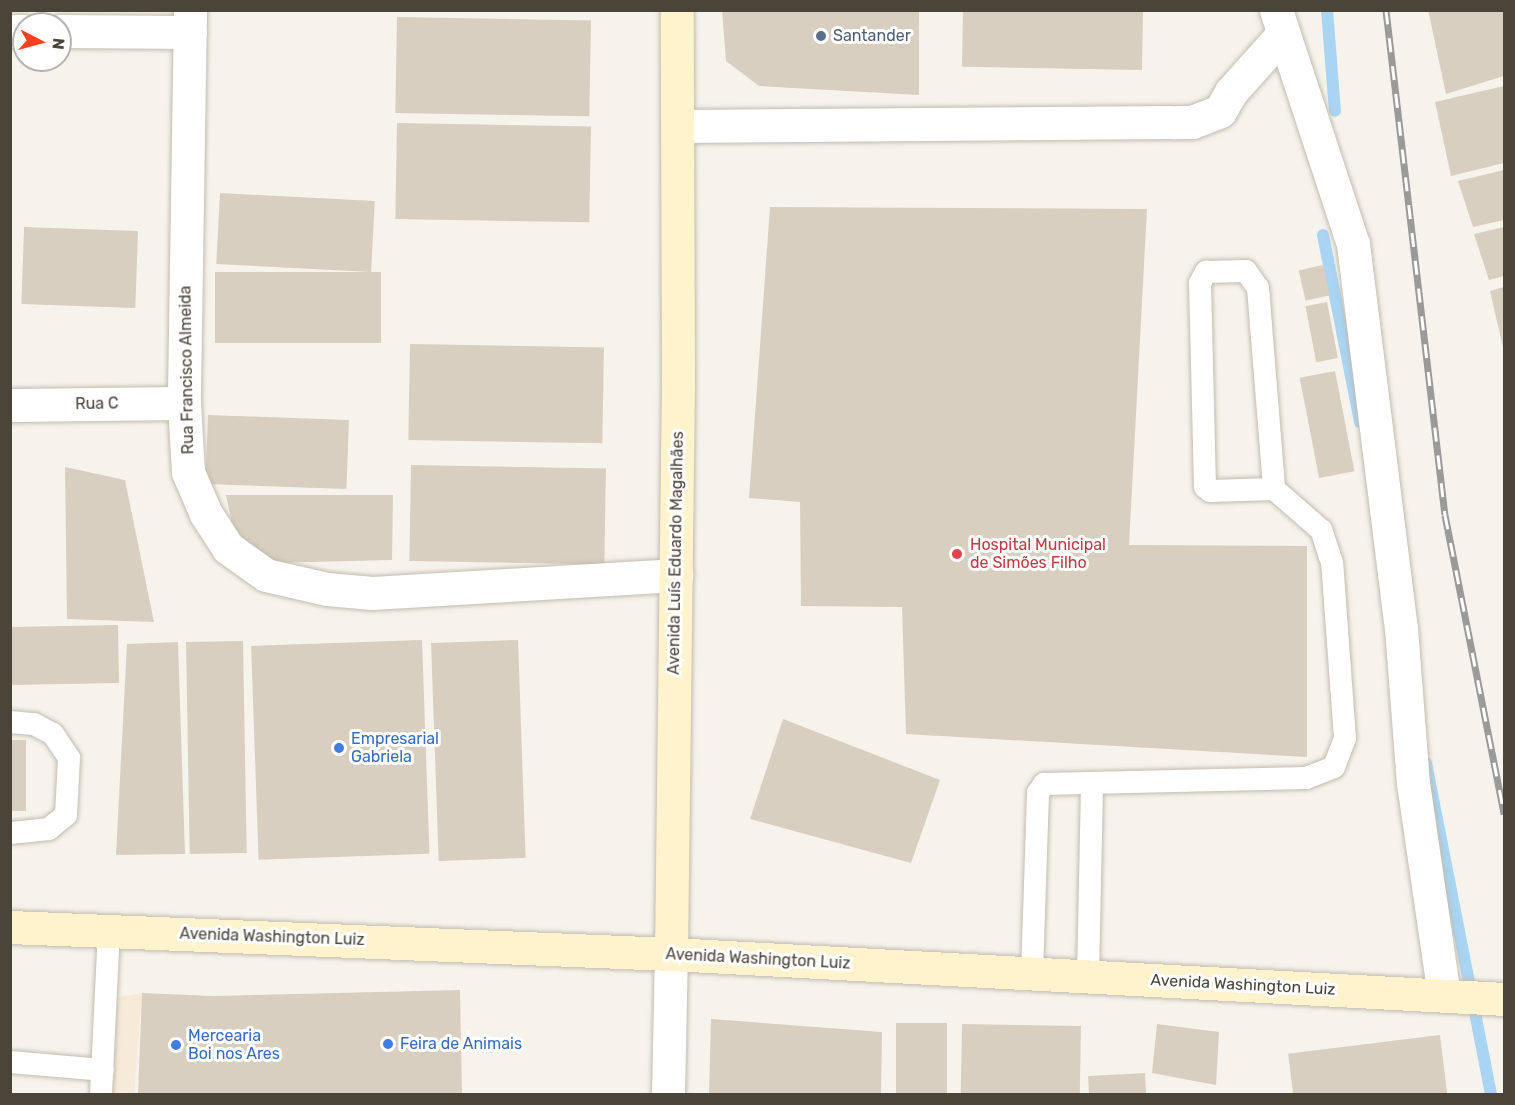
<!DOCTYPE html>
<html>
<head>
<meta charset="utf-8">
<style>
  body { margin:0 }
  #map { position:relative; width:1515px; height:1105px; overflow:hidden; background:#f6f3ec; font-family:Rubik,sans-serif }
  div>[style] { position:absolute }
  .commercial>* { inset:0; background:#f7ead8 }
  .stream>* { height:12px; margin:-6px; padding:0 6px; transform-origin:6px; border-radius:6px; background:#a9d4f2 }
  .building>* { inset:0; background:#d8cfc1; transform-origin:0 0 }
  .roads { filter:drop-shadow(0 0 2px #c2bbae) drop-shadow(0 0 2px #c2bbae) }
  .lane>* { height:22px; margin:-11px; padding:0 11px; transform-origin:11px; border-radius:11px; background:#fff }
  .street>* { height:33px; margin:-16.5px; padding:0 16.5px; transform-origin:16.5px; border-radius:16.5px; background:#fff }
  .secondary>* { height:33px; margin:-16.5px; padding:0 16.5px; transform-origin:16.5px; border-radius:16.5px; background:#fff3cd }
  .rail>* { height:7px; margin-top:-3.5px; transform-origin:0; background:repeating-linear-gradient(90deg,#fff 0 14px,#9a9a9a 0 28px); box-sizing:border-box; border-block:2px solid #9a9a9a }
  .dots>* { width:16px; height:16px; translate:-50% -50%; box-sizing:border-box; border:3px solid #fff; border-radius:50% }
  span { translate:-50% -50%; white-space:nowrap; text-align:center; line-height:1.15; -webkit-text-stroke:6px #fff; paint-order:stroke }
  .service-label { font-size:16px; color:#4e5e75 }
  .left { translate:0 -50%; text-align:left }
  .street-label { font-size:16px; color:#4b4439 }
  .health-label { font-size:16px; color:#be3a42 }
  .shop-label { font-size:16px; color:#366cbe }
  .frame { position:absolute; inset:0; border:12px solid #4b4439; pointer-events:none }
  .north { position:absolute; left:12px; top:12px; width:60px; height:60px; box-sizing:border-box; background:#fff; border:2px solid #b7b4b0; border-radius:50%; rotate:96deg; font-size:16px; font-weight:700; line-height:24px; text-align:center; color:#4b4439 }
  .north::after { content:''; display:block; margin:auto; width:21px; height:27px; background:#fc3f1d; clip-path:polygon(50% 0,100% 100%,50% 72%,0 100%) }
</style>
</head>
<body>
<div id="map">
  <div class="commercial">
    <div style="clip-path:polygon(142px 993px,134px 1094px,101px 1094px,106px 999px)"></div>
  </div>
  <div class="stream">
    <div style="left:1327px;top:10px;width:101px;rotate:85.5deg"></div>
    <div style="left:1323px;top:235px;width:191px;rotate:78.8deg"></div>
    <div style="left:1426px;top:763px;width:337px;rotate:78.9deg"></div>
  </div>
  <div class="building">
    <div style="clip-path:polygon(722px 10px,919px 10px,919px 95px,759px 86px,726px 61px)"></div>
    <div style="left:1143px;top:10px;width:60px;height:180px;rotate:91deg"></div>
    <div style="clip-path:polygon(1428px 10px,1504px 10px,1504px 76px,1446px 94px)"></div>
    <div style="left:397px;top:17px;width:194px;height:96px;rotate:1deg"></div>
    <div style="clip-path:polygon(1504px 86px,1504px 163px,1451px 176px,1435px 102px)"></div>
    <div style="left:397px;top:123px;width:194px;height:96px;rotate:1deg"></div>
    <div style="clip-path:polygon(1504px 170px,1504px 220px,1473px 227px,1458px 181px)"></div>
    <div style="left:220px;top:193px;width:155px;height:71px;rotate:3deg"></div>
    <div style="clip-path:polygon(770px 207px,1147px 209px,1129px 545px,1307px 546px,1307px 757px,906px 734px,902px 607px,801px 606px,800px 502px,749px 498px)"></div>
    <div style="clip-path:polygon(1504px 227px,1504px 276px,1489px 280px,1474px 234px)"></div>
    <div style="left:138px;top:231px;width:77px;height:114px;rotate:92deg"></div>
    <div style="left:1323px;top:265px;width:31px;height:25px;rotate:77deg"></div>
    <div style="left:215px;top:272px;width:166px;height:71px"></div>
    <div style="clip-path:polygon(1504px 287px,1504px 352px,1490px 291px)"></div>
    <div style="left:1327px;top:302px;width:57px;height:22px;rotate:79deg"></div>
    <div style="left:410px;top:344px;width:194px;height:96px;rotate:1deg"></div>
    <div style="left:1335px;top:371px;width:102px;height:36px;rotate:79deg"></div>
    <div style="left:208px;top:415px;width:141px;height:69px;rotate:2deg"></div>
    <div style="left:411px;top:465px;width:195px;height:96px;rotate:1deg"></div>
    <div style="clip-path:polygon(65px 467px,125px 480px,154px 622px,67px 619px)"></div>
    <div style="clip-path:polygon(226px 495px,393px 495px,392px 560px,268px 563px,235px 538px)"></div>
    <div style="left:118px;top:625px;width:58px;height:108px;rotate:89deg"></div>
    <div style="left:422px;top:640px;width:214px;height:171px;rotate:88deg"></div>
    <div style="left:518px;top:640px;width:218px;height:87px;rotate:88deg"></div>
    <div style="left:243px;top:641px;width:212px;height:57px;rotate:89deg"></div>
    <div style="clip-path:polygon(178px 642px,185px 854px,116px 855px,127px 644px)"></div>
    <div style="clip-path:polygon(783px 719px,940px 780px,911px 863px,750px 819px)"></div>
    <div style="left:26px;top:740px;width:71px;height:16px;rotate:90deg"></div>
    <div style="clip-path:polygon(460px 990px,462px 1094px,138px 1094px,142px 993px,213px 996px)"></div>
    <div style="clip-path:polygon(711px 1019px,882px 1032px,881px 1094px,709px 1094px)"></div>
    <div style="left:896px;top:1023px;width:51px;height:71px"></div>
    <div style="left:962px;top:1024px;width:119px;height:70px;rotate:1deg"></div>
    <div style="clip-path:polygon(1157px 1024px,1219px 1032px,1216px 1085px,1152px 1073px)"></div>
    <div style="left:1440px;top:1035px;width:59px;height:153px;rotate:83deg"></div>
    <div style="left:1145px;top:1073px;width:21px;height:57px;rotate:87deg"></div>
  </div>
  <div class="roads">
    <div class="lane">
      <div style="left:10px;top:722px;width:24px;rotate:5deg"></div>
      <div style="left:34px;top:724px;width:21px;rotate:28deg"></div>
      <div style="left:53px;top:734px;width:29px;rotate:56deg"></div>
      <div style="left:69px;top:758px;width:57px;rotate:93deg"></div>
      <div style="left:66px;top:815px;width:22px;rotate:141deg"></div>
      <div style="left:49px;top:829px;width:39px;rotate:174deg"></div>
      <div style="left:1032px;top:974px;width:181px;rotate:-88.1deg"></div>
      <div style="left:1038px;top:793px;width:11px;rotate:-56deg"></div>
      <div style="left:1044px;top:784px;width:262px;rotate:-1.3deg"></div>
      <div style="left:1306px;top:778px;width:30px;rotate:-21deg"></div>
      <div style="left:1334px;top:767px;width:31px;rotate:-69deg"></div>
      <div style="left:1345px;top:738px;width:175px;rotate:-94.2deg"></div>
      <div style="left:1332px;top:563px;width:35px;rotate:-108deg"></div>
      <div style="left:1321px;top:530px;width:62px;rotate:-138.9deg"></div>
      <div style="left:1274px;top:489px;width:64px;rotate:178.2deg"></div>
      <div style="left:1210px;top:491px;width:6px;rotate:-141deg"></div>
      <div style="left:1205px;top:487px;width:204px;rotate:-91.4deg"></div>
      <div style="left:1200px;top:283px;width:13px;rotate:-61deg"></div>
      <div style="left:1206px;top:272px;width:40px;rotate:-1.4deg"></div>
      <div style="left:1246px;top:271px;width:21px;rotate:55deg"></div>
      <div style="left:1258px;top:288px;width:202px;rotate:85.4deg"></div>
      <div style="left:1088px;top:977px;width:194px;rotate:-88.8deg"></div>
      <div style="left:10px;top:1062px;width:93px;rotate:4.9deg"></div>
      <div style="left:101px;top:1094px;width:164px;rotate:-87.2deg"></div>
    </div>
    <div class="street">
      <div style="left:190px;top:10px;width:393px;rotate:90.9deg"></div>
      <div style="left:184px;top:403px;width:69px;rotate:86.7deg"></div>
      <div style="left:188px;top:472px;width:46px;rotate:66.8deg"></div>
      <div style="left:206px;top:514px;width:40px;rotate:57.1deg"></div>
      <div style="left:228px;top:548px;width:47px;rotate:35.4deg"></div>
      <div style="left:266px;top:575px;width:63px;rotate:12.9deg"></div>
      <div style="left:327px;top:589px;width:45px;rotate:5.1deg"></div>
      <div style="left:372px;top:593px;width:305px;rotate:-3.4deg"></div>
      <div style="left:1276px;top:10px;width:246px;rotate:71.8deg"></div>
      <div style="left:1353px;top:244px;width:387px;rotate:82.9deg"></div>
      <div style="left:1401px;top:628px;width:155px;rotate:85.6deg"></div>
      <div style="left:1413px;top:783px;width:215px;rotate:81.7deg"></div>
      <div style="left:10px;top:31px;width:14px"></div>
      <div style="left:60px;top:31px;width:130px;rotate:0.4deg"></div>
      <div style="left:678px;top:126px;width:514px;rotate:-0.45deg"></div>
      <div style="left:1192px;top:122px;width:30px;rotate:-21deg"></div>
      <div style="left:1220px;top:111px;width:22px;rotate:-60deg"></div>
      <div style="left:1231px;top:92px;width:75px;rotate:-48.2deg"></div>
      <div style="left:10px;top:405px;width:174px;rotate:-0.7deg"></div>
      <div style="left:668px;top:1094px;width:140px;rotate:-88.8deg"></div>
    </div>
    <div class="secondary">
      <div style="left:10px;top:927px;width:662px;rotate:2.34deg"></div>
      <div style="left:671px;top:954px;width:834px;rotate:3.09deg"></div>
      <div style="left:671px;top:954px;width:570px;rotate:-89.3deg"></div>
      <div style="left:678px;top:384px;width:374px;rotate:-90.2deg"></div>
    </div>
  </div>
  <div class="rail">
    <div style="left:1386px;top:10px;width:508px;rotate:83.34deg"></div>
    <div style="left:1445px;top:515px;width:305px;rotate:78.8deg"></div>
  </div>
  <div class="dots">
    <div style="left:821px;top:36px;background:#5c6f8a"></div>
    <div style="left:957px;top:554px;background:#e0444e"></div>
    <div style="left:339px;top:748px;background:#3f7fe0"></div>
    <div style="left:388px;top:1044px;background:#3f7fe0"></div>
    <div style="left:176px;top:1045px;background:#3f7fe0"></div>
  </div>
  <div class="service-label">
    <span class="left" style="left:833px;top:36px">Santander</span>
  </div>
  <div class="street-label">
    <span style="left:187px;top:370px;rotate:-91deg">Rua Francisco Almeida</span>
    <span style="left:97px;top:404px;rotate:-1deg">Rua C</span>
    <span style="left:676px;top:553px;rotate:-89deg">Avenida Luís Eduardo Magalhães</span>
    <span style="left:272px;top:937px;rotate:2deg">Avenida Washington Luiz</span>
    <span style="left:758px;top:959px;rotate:3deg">Avenida Washington Luiz</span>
    <span style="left:1243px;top:985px;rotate:3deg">Avenida Washington Luiz</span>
  </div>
  <div class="health-label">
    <span class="left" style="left:970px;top:554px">Hospital Municipal<br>de Simões Filho</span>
  </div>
  <div class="shop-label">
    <span class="left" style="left:351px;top:748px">Empresarial<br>Gabriela</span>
    <span class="left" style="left:188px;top:1045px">Mercearia<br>Boi nos Ares</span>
    <span class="left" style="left:400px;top:1044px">Feira de Animais</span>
  </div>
  <div class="frame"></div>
  <div class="north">N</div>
</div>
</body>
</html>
